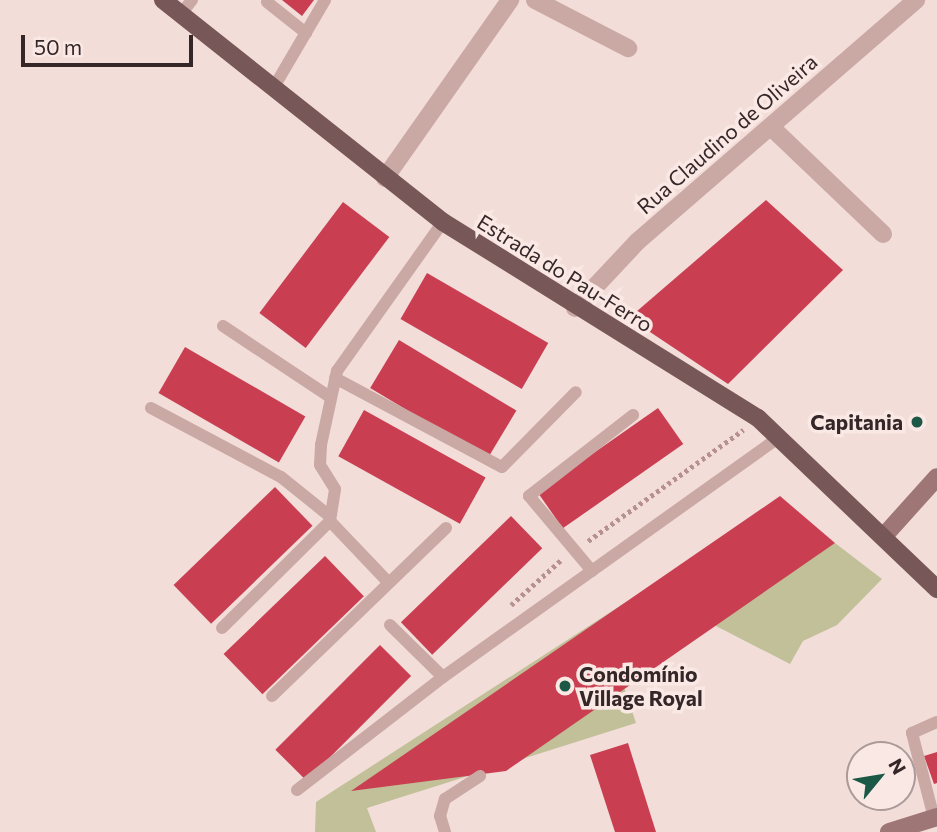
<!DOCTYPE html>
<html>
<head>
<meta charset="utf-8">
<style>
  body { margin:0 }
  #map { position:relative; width:937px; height:832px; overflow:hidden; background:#f2ddd9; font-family:Commissioner,sans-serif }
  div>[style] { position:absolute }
  .green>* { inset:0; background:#c1c098 }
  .building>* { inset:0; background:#c93f51; transform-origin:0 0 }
  .path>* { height:4.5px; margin-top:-2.25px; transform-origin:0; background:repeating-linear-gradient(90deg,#b6918f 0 3.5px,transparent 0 7px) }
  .lane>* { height:12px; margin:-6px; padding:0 6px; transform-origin:6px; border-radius:6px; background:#caa8a4 }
  .street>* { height:18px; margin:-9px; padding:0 9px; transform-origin:9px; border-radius:9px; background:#caa8a4 }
  .secondary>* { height:18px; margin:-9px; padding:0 9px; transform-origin:9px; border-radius:9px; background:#9e7676 }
  .primary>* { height:18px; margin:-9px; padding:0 9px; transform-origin:9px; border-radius:9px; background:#785758 }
  .dots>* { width:19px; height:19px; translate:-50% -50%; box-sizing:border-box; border:4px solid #fae8e5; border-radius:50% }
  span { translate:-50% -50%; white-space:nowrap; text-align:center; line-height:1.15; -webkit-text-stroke:7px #fae8e5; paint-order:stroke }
  .street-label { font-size:21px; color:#352627 }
  .poi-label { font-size:21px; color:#352627; font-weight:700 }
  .right { translate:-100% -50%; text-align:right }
  .left { translate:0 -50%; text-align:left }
  .north { position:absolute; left:846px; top:741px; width:70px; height:70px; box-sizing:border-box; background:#fae8e5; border:2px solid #ab9a99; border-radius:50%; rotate:60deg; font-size:19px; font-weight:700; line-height:28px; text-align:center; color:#352627 }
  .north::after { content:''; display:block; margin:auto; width:24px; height:32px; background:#1b5845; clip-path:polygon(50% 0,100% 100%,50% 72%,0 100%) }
  .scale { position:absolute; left:21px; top:35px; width:172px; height:32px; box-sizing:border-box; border:4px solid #352627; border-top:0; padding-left:9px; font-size:21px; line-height:24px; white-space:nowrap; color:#352627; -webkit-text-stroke:5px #fae8e5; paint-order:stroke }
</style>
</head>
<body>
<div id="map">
  <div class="green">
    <div style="clip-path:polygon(835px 543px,882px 579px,837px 625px,803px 641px,790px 664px,716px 626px,727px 598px)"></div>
    <div style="clip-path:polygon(626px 602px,655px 656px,623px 684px,636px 723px,367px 808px,376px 832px,315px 832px,316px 802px)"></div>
  </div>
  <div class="building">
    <div style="clip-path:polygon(282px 0,314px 0,302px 16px)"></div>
    <div style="clip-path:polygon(766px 200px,843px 270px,728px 384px,629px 318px)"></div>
    <div style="left:343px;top:202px;width:58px;height:139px;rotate:37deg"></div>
    <div style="left:427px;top:273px;width:140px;height:53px;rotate:30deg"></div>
    <div style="left:399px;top:340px;width:137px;height:56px;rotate:31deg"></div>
    <div style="left:185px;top:347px;width:139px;height:53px;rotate:30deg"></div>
    <div style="left:658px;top:408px;width:44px;height:147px;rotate:55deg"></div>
    <div style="left:364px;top:410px;width:139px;height:53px;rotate:29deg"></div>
    <div style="left:275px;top:487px;width:54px;height:141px;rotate:46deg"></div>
    <div style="clip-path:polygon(780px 496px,835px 543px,506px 771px,351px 791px)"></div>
    <div style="left:511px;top:516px;width:45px;height:153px;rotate:46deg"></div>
    <div style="left:325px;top:556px;width:56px;height:141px;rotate:46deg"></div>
    <div style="left:380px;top:645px;width:44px;height:148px;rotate:45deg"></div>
    <div style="clip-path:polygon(628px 743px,656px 832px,615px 832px,590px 755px)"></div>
    <div style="clip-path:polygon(937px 752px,937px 783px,934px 784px,924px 756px)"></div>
  </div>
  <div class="path">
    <div style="left:588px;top:541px;width:191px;rotate:-35.6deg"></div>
    <div style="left:511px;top:605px;width:67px;rotate:-42deg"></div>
  </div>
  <div class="lane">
    <div style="left:267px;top:2px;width:50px;rotate:38.5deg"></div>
    <div style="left:181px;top:14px;width:18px;rotate:-52deg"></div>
    <div style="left:274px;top:87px;width:101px;rotate:-59.6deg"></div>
    <div style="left:223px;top:326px;width:128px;rotate:33.6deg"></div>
    <div style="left:335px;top:378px;width:189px;rotate:28.1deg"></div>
    <div style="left:502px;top:467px;width:105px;rotate:-45.4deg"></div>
    <div style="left:151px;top:408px;width:147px;rotate:28deg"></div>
    <div style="left:281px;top:477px;width:59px;rotate:38.8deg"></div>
    <div style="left:592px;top:571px;width:98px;rotate:-130deg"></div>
    <div style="left:529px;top:496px;width:132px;rotate:-37.9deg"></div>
    <div style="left:388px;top:582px;width:84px;rotate:-133.6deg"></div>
    <div style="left:330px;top:521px;width:32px;rotate:-81deg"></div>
    <div style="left:335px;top:489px;width:28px;rotate:-122deg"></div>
    <div style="left:320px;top:465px;width:20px;rotate:-87deg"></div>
    <div style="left:321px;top:445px;width:76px;rotate:-77.8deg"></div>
    <div style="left:337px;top:371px;width:183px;rotate:-54.6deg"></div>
    <div style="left:390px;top:625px;width:74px;rotate:44.5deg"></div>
    <div style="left:222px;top:628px;width:152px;rotate:-44.7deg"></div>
    <div style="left:272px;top:696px;width:242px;rotate:-44deg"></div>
    <div style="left:297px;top:790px;width:185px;rotate:-37.7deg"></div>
    <div style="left:443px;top:677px;width:414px;rotate:-35.5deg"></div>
    <div style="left:934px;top:818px;width:88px;rotate:-104.5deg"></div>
    <div style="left:912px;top:733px;width:27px;rotate:-24deg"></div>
    <div style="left:445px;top:832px;width:17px;rotate:-107deg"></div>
    <div style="left:440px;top:816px;width:18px;rotate:-74deg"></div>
    <div style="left:445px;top:799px;width:42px;rotate:-33.3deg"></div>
  </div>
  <div class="street">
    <div style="left:535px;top:0;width:105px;rotate:27.3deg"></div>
    <div style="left:771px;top:127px;width:155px;rotate:43.7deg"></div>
    <div style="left:385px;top:178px;width:218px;rotate:-54.9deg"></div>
    <div style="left:575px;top:308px;width:92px;rotate:-46.8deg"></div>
    <div style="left:638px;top:241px;width:368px;rotate:-40.9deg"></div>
  </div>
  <div class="secondary">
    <div style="left:884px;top:536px;width:79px;rotate:-48.1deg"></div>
    <div style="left:889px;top:832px;width:50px;rotate:-17.4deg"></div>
  </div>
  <div class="primary">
    <div style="left:163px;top:0;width:357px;rotate:38.4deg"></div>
    <div style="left:443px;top:222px;width:371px;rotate:31.9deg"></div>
    <div style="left:758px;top:418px;width:248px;rotate:43.7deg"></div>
  </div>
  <div class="dots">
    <div style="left:917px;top:422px;background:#1b5845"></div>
    <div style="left:565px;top:686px;background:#1b5845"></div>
  </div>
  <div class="street-label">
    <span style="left:727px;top:134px;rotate:-41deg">Rua Claudino de Oliveira</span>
    <span style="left:565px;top:273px;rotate:32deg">Estrada do Pau-Ferro</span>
  </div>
  <div class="poi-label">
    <span class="right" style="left:903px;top:422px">Capitania</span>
    <span class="left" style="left:579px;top:686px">Condomínio<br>Village Royal</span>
  </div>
  <div class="north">N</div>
  <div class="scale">50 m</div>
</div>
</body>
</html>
